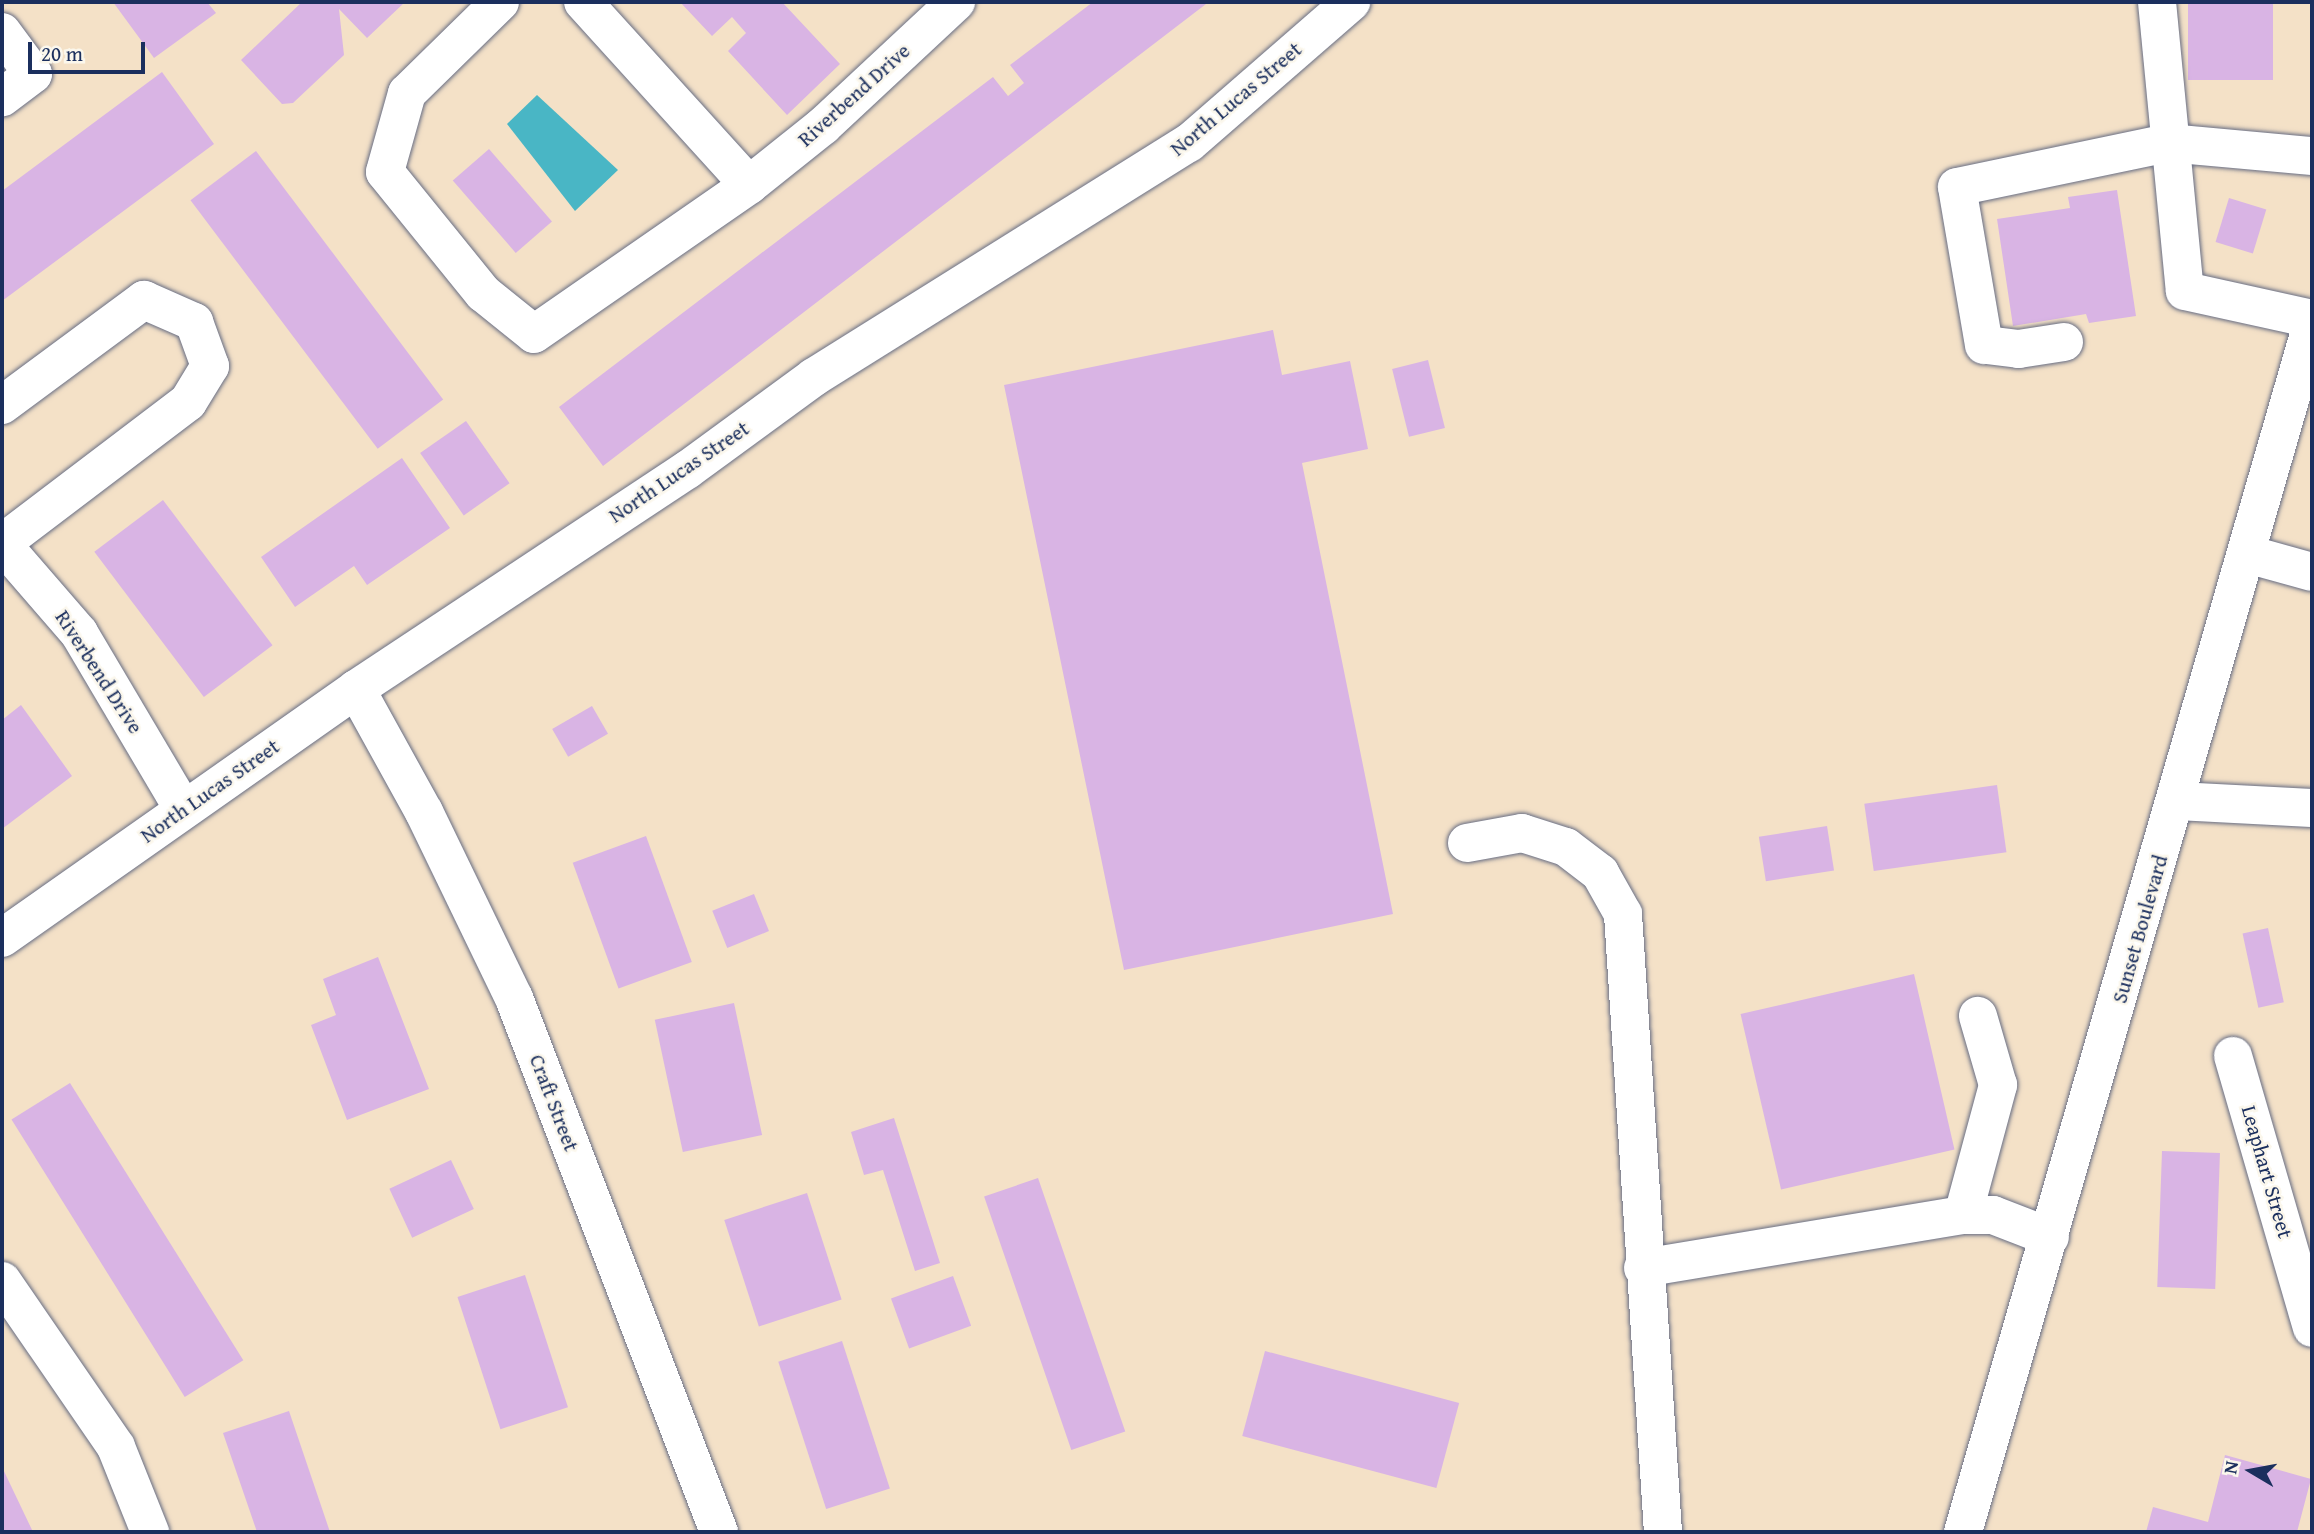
<!DOCTYPE html>
<html>
<head>
<meta charset="utf-8">
<style>
  body { margin:0 }
  #map { position:relative; width:2314px; height:1534px; overflow:hidden; background:#f4e1c7; font-family:"Gentium Book Plus",serif }
  div>[style] { position:absolute }
  .water>* { inset:0; background:#49b6c5 }
  .building>* { inset:0; background:#d9b4e4; transform-origin:0 0 }
  .roads { filter:drop-shadow(0 0 2px #676d83) drop-shadow(0 0 2px #676d83) }
  .minor>* { height:38px; margin:-19px; padding:0 19px; transform-origin:19px; border-radius:19px; background:#fff }
  .major>* { height:38px; margin:-19px; padding:0 19px; transform-origin:19px; border-radius:19px; background:#fff }
  span { translate:-50% -50%; white-space:nowrap; text-align:center; line-height:1.15; -webkit-text-stroke:5px #fbf7ec; paint-order:stroke }
  .street-label { font-size:21px; color:#1b2f5e }
  .frame { position:absolute; inset:0; border:4px solid #1b2f5e; pointer-events:none }
  .north { position:absolute; left:2216px; top:1436px; width:70px; height:70px; -webkit-text-stroke:5px #fbf7ec; paint-order:stroke; rotate:280deg; font-size:19px; font-weight:700; line-height:28px; text-align:center; color:#1b2f5e }
  .north::after { content:''; display:block; margin:auto; width:24px; height:32px; background:#1b2f5e; clip-path:polygon(50% 0,100% 100%,50% 72%,0 100%) }
  .scale { position:absolute; left:28px; top:42px; width:117px; height:32px; box-sizing:border-box; border:4px solid #1b2f5e; border-top:0; padding-left:9px; font-size:21px; line-height:24px; white-space:nowrap; color:#1b2f5e; -webkit-text-stroke:5px #fbf7ec; paint-order:stroke }
</style>
</head>
<body>
<div id="map">
  <div class="water">
    <div style="clip-path:polygon(537px 95px,618px 170px,575px 211px,507px 124px)"></div>
  </div>
  <div class="building">
    <div style="clip-path:polygon(113px 2px,207px 2px,216px 13px,154px 58px)"></div>
    <div style="clip-path:polygon(302px 2px,405px 2px,367px 38px,339px 9px,344px 55px,293px 103px,282px 104px,241px 60px)"></div>
    <div style="clip-path:polygon(680px 2px,782px 2px,840px 64px,787px 115px,728px 51px,746px 33px,732px 17px,712px 36px)"></div>
    <div style="clip-path:polygon(1093px 2px,1206px 4px,603px 466px,559px 407px,993px 77px,1008px 96px,1024px 83px,1010px 65px)"></div>
    <div style="left:2188px;top:2px;width:85px;height:78px"></div>
    <div style="clip-path:polygon(162px 72px,214px 144px,2px 301px,2px 191px)"></div>
    <div style="left:489px;top:149px;width:96px;height:48px;rotate:49deg"></div>
    <div style="left:256px;top:151px;width:311px;height:82px;rotate:53deg"></div>
    <div style="clip-path:polygon(2117px 190px,2136px 316px,2089px 323px,2086px 314px,2013px 326px,1997px 219px,2070px 208px,2068px 197px)"></div>
    <div style="left:2229px;top:198px;width:39px;height:46px;rotate:17deg"></div>
    <div style="clip-path:polygon(1273px 330px,1282px 375px,1350px 361px,1368px 449px,1302px 463px,1393px 914px,1124px 970px,1004px 385px)"></div>
    <div style="left:1428px;top:360px;width:70px;height:37px;rotate:76deg"></div>
    <div style="left:466px;top:421px;width:76px;height:56px;rotate:55deg"></div>
    <div style="clip-path:polygon(402px 458px,450px 528px,367px 585px,354px 566px,295px 607px,261px 557px)"></div>
    <div style="left:163px;top:500px;width:182px;height:86px;rotate:53deg"></div>
    <div style="clip-path:polygon(21px 705px,72px 776px,2px 829px,2px 720px)"></div>
    <div style="left:592px;top:706px;width:32px;height:46px;rotate:60deg"></div>
    <div style="left:1997px;top:785px;width:68px;height:134px;rotate:82deg"></div>
    <div style="left:1827px;top:826px;width:45px;height:69px;rotate:81deg"></div>
    <div style="left:646px;top:836px;width:134px;height:78px;rotate:70deg"></div>
    <div style="left:754px;top:894px;width:40px;height:45px;rotate:68deg"></div>
    <div style="left:2268px;top:928px;width:76px;height:26px;rotate:78deg"></div>
    <div style="clip-path:polygon(378px 957px,429px 1089px,347px 1120px,311px 1025px,336px 1015px,323px 979px)"></div>
    <div style="left:1914px;top:974px;width:180px;height:178px;rotate:77deg"></div>
    <div style="left:734px;top:1003px;width:135px;height:81px;rotate:78deg"></div>
    <div style="left:70px;top:1083px;width:327px;height:69px;rotate:58deg"></div>
    <div style="clip-path:polygon(894px 1118px,940px 1263px,915px 1271px,883px 1170px,864px 1175px,851px 1132px)"></div>
    <div style="left:2162px;top:1151px;width:58px;height:136px;rotate:2deg"></div>
    <div style="left:451px;top:1160px;width:54px;height:68px;rotate:65deg"></div>
    <div style="left:1038px;top:1178px;width:268px;height:57px;rotate:71deg"></div>
    <div style="left:807px;top:1193px;width:112px;height:87px;rotate:72deg"></div>
    <div style="left:525px;top:1275px;width:139px;height:71px;rotate:72deg"></div>
    <div style="left:953px;top:1276px;width:53px;height:66px;rotate:70deg"></div>
    <div style="left:842px;top:1341px;width:155px;height:67px;rotate:72deg"></div>
    <div style="left:1265px;top:1351px;width:201px;height:88px;rotate:15deg"></div>
    <div style="clip-path:polygon(289px 1411px,330px 1532px,257px 1532px,223px 1433px)"></div>
    <div style="clip-path:polygon(2225px 1455px,2311px 1479px,2297px 1532px,2146px 1532px,2153px 1507px,2208px 1522px)"></div>
    <div style="clip-path:polygon(2px 1467px,33px 1532px,2px 1532px)"></div>
  </div>
  <div class="roads">
    <div class="minor">
      <div style="left:500px;top:2px;width:130px;rotate:135.6deg"></div>
      <div style="left:407px;top:93px;width:82px;rotate:105.6deg"></div>
      <div style="left:385px;top:172px;width:156px;rotate:51deg"></div>
      <div style="left:483px;top:293px;width:65px;rotate:38.8deg"></div>
      <div style="left:534px;top:334px;width:262px;rotate:-34.7deg"></div>
      <div style="left:749px;top:185px;width:247px;rotate:-132.2deg"></div>
      <div style="left:2157px;top:2px;width:290px;rotate:84.5deg"></div>
      <div style="left:2185px;top:291px;width:130px;rotate:12.4deg"></div>
      <div style="left:2px;top:32px;width:52px;rotate:53.6deg"></div>
      <div style="left:33px;top:74px;width:39px;rotate:143deg"></div>
      <div style="left:749px;top:185px;width:95px;rotate:-38.6deg"></div>
      <div style="left:823px;top:126px;width:182px;rotate:-43deg"></div>
      <div style="left:2064px;top:342px;width:46px;rotate:171.2deg"></div>
      <div style="left:2019px;top:349px;width:35px;rotate:-173deg"></div>
      <div style="left:1984px;top:345px;width:160px;rotate:-99.7deg"></div>
      <div style="left:1957px;top:187px;width:216px;rotate:-11.8deg"></div>
      <div style="left:2168px;top:143px;width:145px;rotate:5.2deg"></div>
      <div style="left:2px;top:405px;width:177px;rotate:-36.5deg"></div>
      <div style="left:144px;top:300px;width:55px;rotate:23.7deg"></div>
      <div style="left:194px;top:322px;width:47px;rotate:70deg"></div>
      <div style="left:210px;top:366px;width:42px;rotate:121.4deg"></div>
      <div style="left:188px;top:402px;width:233px;rotate:142.8deg"></div>
      <div style="left:2px;top:544px;width:118px;rotate:49.1deg"></div>
      <div style="left:79px;top:633px;width:204px;rotate:59.4deg"></div>
      <div style="left:2247px;top:554px;width:67px;rotate:15.5deg"></div>
      <div style="left:356px;top:689px;width:141px;rotate:61.1deg"></div>
      <div style="left:424px;top:812px;width:207px;rotate:64.2deg"></div>
      <div style="left:514px;top:998px;width:572px;rotate:69deg"></div>
      <div style="left:2177px;top:801px;width:135px;rotate:3deg"></div>
      <div style="left:1467px;top:843px;width:56px;rotate:-10.3deg"></div>
      <div style="left:1522px;top:833px;width:46px;rotate:17.7deg"></div>
      <div style="left:1566px;top:847px;width:43px;rotate:37.4deg"></div>
      <div style="left:1600px;top:873px;width:47px;rotate:60.7deg"></div>
      <div style="left:1623px;top:914px;width:619px;rotate:86.3deg"></div>
      <div style="left:2px;top:938px;width:433px;rotate:-35.1deg"></div>
      <div style="left:356px;top:689px;width:397px;rotate:-33.5deg"></div>
      <div style="left:687px;top:470px;width:157px;rotate:-36.2deg"></div>
      <div style="left:814px;top:377px;width:442px;rotate:-32deg"></div>
      <div style="left:1189px;top:143px;width:215px;rotate:-41deg"></div>
      <div style="left:2233px;top:1056px;width:283px;rotate:73.8deg"></div>
      <div style="left:1963px;top:1215px;width:135px;rotate:-74.9deg"></div>
      <div style="left:1998px;top:1085px;width:72px;rotate:-106.2deg"></div>
      <div style="left:1643px;top:1268px;width:324px;rotate:-9.4deg"></div>
      <div style="left:1963px;top:1215px;width:30px"></div>
      <div style="left:1993px;top:1215px;width:61px;rotate:21.1deg"></div>
      <div style="left:2px;top:1281px;width:201px;rotate:55.5deg"></div>
      <div style="left:116px;top:1447px;width:92px;rotate:68.2deg"></div>
    </div>
    <div class="major">
      <div style="left:1963px;top:1532px;width:1257px;rotate:-73.89deg"></div>
    </div>
  </div>
  <div class="street-label">
    <span style="left:854px;top:95px;rotate:-42deg">Riverbend Drive</span>
    <span style="left:1236px;top:99px;rotate:-40deg">North Lucas Street</span>
    <span style="left:679px;top:472px;rotate:-34deg">North Lucas Street</span>
    <span style="left:99px;top:672px;rotate:57deg">Riverbend Drive</span>
    <span style="left:210px;top:791px;rotate:-35deg">North Lucas Street</span>
    <span style="left:2140px;top:929px;rotate:-74deg">Sunset Boulevard</span>
    <span style="left:554px;top:1103px;rotate:69deg">Craft Street</span>
    <span style="left:2267px;top:1172px;rotate:74deg">Leaphart Street</span>
  </div>
  <div class="frame"></div>
  <div class="north">N</div>
  <div class="scale">20 m</div>
</div>
</body>
</html>
